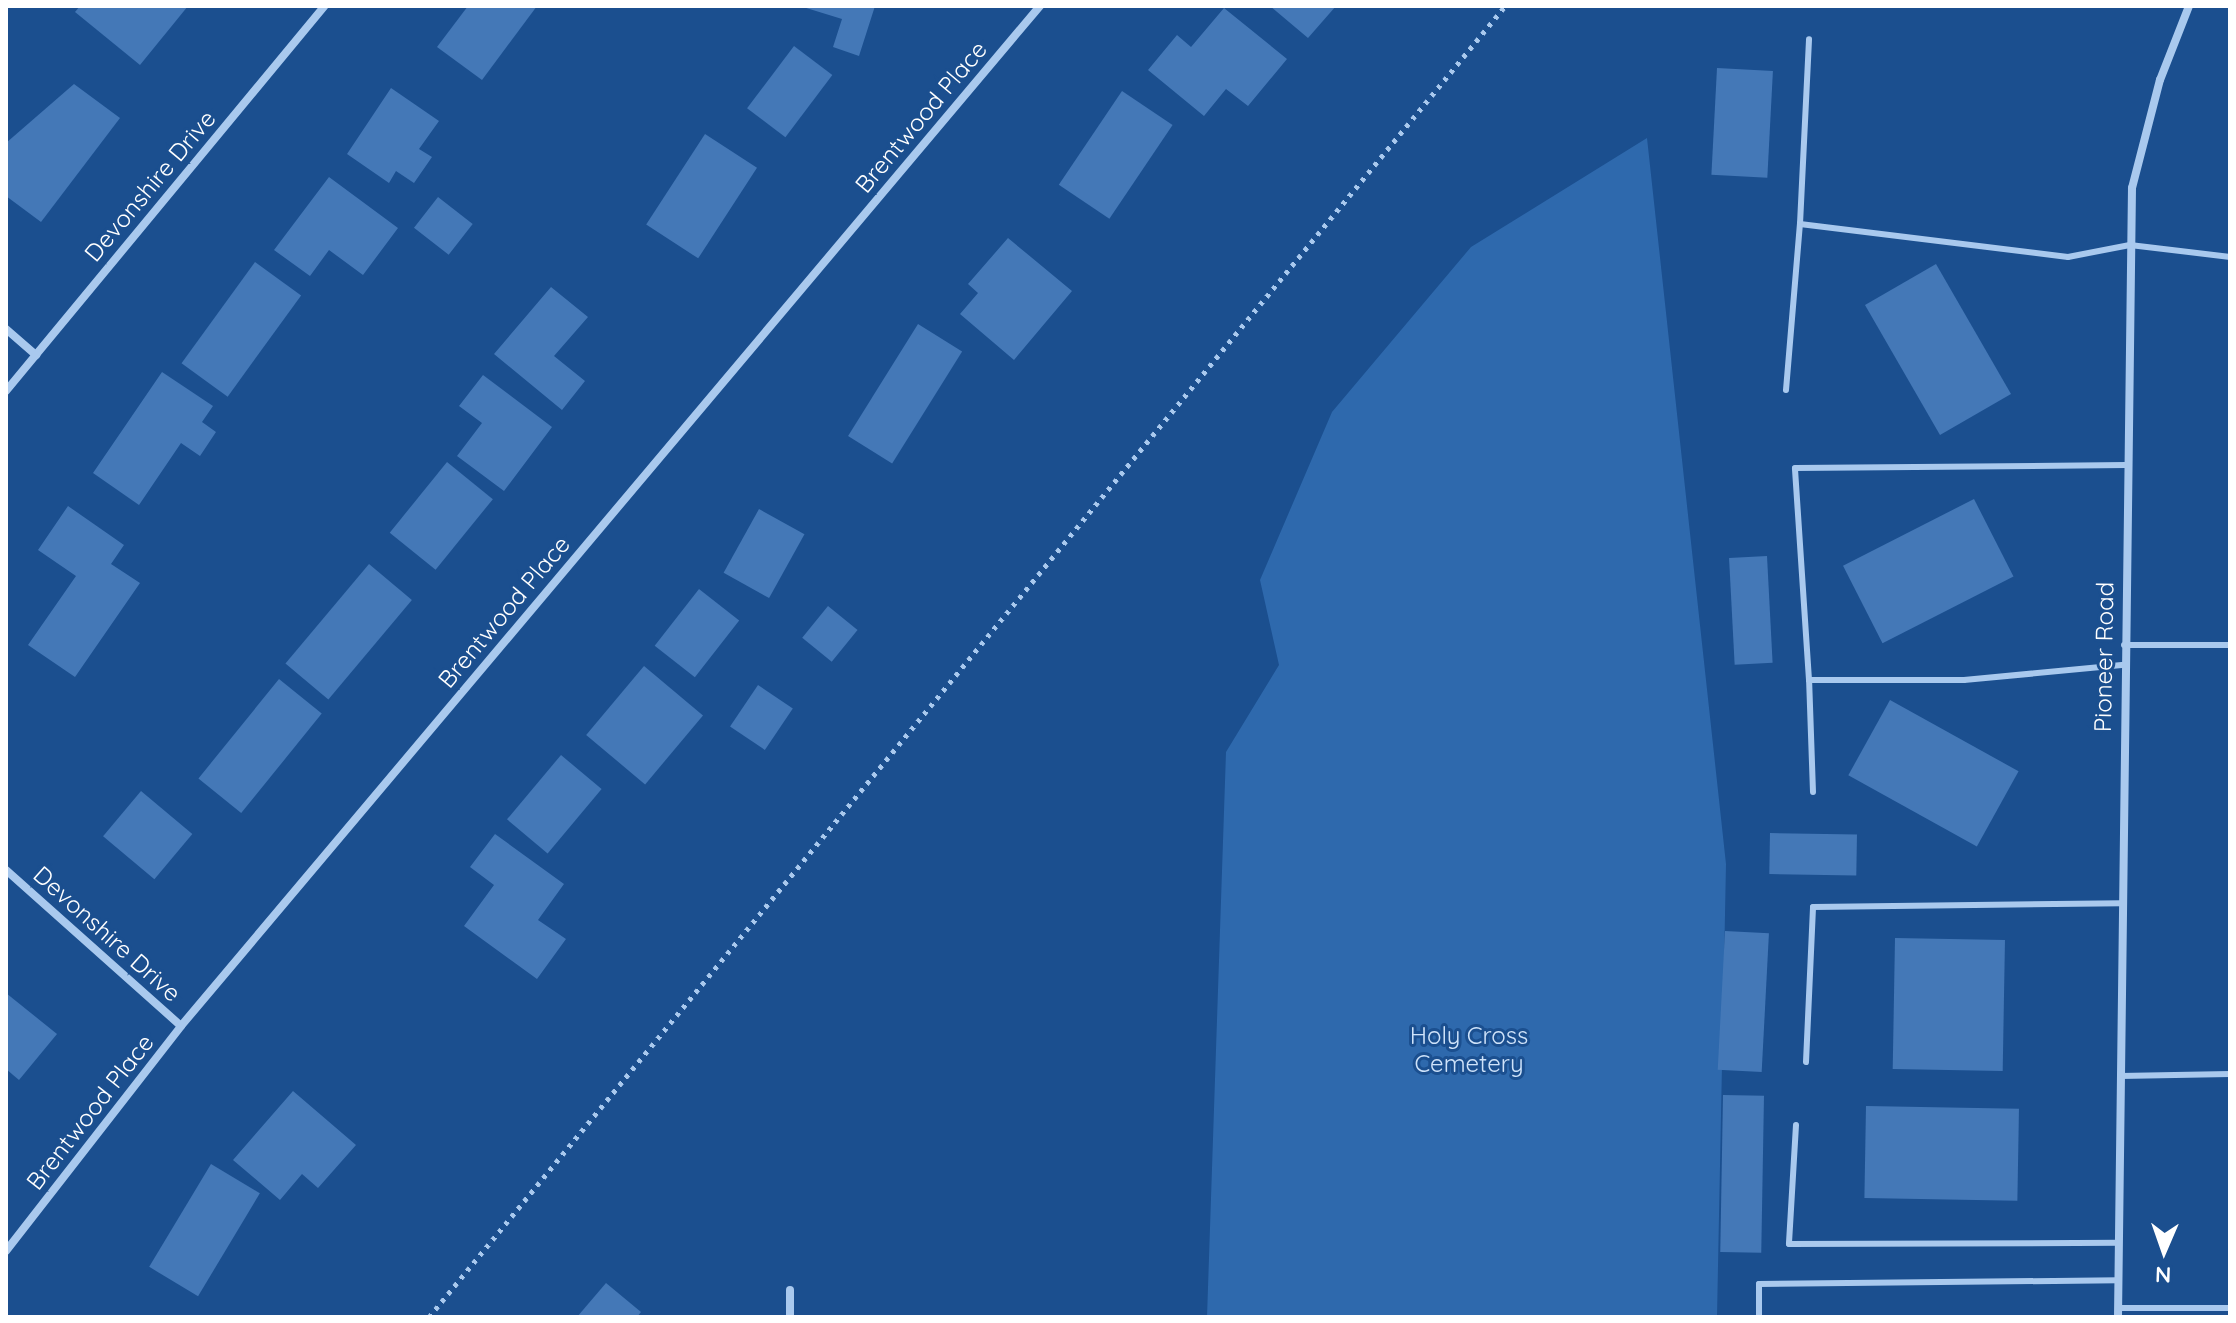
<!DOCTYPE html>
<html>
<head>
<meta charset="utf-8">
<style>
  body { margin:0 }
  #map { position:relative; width:2236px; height:1323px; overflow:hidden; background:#1b4f8f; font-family:Quicksand,sans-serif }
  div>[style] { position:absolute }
  .green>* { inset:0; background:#2e69ad }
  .building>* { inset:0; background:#4478b7; transform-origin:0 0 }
  .path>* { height:5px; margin-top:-2.5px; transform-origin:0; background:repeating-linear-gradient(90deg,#a9c9ee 0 4px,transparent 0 10px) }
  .service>* { height:6px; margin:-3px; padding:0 3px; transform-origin:3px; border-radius:3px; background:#a9c9ee }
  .minor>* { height:8px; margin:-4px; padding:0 4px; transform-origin:4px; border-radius:4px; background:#a9c9ee }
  span { translate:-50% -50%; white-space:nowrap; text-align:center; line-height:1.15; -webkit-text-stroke:6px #1b4f8f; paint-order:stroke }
  .street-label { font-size:24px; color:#fff }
  .park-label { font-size:24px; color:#cfe3fa }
  .frame { position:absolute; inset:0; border:8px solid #fff; pointer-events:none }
  .north { position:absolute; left:2124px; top:1211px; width:80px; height:80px; -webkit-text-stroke:6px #1b4f8f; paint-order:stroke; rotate:182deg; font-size:22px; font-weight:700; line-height:32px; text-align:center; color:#fff }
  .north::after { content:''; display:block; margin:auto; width:28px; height:36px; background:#fff; clip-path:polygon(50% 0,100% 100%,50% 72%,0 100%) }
</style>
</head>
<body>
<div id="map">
  <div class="green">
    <div style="clip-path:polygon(1647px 138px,1726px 864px,1717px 1317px,1207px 1317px,1226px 752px,1279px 665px,1260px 580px,1332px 412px,1471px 247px)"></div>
  </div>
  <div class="building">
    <div style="clip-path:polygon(80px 6px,188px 6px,140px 65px,75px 12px)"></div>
    <div style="clip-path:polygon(468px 6px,537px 6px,482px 80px,437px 47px)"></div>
    <div style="clip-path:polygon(875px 6px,859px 56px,833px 47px,842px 19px,803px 7px)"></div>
    <div style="clip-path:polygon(1270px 6px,1336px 6px,1308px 38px)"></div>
    <div style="clip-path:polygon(1224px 8px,1287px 59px,1248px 106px,1226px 89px,1204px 116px,1148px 70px,1177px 35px,1191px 47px)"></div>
    <div style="left:794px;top:46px;width:48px;height:78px;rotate:37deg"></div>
    <div style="left:1717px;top:68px;width:56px;height:107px;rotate:3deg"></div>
    <div style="clip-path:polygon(74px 84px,120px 118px,41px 222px,6px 196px,6px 143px)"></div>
    <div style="clip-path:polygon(391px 88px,439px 121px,419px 149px,432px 157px,414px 183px,396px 171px,389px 183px,347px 154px)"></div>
    <div style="left:1122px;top:91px;width:61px;height:113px;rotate:34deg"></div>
    <div style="left:705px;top:134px;width:62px;height:108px;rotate:33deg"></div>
    <div style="clip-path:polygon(329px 177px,398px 228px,363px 275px,329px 250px,310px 276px,274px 250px)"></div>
    <div style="left:438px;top:197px;width:44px;height:39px;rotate:38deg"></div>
    <div style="clip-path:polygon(1008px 238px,1072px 291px,1014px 360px,960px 314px,978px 293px,968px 284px)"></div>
    <div style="left:255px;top:262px;width:57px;height:125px;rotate:36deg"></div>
    <div style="left:1936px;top:264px;width:150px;height:82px;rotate:60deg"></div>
    <div style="clip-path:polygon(551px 287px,588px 317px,554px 356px,585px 381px,562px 410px,494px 354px)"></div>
    <div style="left:918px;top:324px;width:52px;height:132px;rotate:32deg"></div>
    <div style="clip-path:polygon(162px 372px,213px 406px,202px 422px,216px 432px,200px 456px,181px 443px,139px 505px,93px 473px)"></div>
    <div style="clip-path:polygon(483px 375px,552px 427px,504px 491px,457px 456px,482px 423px,459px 406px)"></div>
    <div style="left:447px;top:462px;width:59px;height:91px;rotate:39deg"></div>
    <div style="left:1974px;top:499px;width:87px;height:147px;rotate:63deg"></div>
    <div style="clip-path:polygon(68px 506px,124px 545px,111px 564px,140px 583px,75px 677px,28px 645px,76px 576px,38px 550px)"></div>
    <div style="left:759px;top:509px;width:52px;height:73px;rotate:29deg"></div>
    <div style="left:1767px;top:556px;width:107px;height:38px;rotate:87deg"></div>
    <div style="left:369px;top:564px;width:56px;height:130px;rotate:40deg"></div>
    <div style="left:699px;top:589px;width:51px;height:72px;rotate:38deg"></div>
    <div style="left:828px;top:606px;width:38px;height:41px;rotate:39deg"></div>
    <div style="left:644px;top:666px;width:77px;height:90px;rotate:40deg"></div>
    <div style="left:279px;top:679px;width:55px;height:128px;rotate:39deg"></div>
    <div style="left:758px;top:685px;width:42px;height:50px;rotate:34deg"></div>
    <div style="left:1890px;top:700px;width:147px;height:86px;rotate:29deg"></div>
    <div style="left:561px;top:755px;width:53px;height:84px;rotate:40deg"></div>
    <div style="left:141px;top:791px;width:67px;height:59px;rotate:40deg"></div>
    <div style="left:1770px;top:833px;width:87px;height:41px;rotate:1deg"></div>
    <div style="clip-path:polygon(495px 834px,564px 884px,538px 920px,566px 939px,537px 979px,464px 926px,494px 885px,470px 867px)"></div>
    <div style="left:1725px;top:931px;width:44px;height:139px;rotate:3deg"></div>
    <div style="left:1895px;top:938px;width:110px;height:131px;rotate:1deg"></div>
    <div style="clip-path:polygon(6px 993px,57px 1034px,19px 1080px,6px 1069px)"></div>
    <div style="clip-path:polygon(293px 1091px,356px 1145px,318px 1188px,302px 1174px,280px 1200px,233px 1160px)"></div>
    <div style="left:1723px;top:1095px;width:41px;height:157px;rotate:1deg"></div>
    <div style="left:1866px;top:1106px;width:153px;height:92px;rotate:1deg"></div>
    <div style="left:211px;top:1164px;width:57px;height:120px;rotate:31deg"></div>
    <div style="clip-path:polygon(606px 1283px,641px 1312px,637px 1317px,577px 1317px)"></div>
  </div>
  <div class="path">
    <div style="left:429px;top:1317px;width:1696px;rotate:-50.62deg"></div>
  </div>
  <div class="service">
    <div style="left:1800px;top:224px;width:185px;rotate:-87.2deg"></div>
    <div style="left:1786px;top:390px;width:167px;rotate:-85.2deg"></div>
    <div style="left:1800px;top:224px;width:270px;rotate:7deg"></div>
    <div style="left:2068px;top:257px;width:63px;rotate:-11deg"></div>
    <div style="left:2130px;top:245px;width:101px;rotate:6.8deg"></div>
    <div style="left:2124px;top:645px;width:106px"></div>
    <div style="left:1809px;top:680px;width:212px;rotate:-93.8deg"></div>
    <div style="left:1795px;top:468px;width:331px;rotate:-0.5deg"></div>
    <div style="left:1813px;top:792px;width:112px;rotate:-92deg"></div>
    <div style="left:1809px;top:680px;width:155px"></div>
    <div style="left:1964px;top:680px;width:161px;rotate:-5.4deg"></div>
    <div style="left:1806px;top:1062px;width:155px;rotate:-87.4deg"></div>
    <div style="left:1813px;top:907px;width:309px;rotate:-0.7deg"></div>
    <div style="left:2120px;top:1076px;width:110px;rotate:-1deg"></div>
    <div style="left:1796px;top:1125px;width:119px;rotate:93.4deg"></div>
    <div style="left:1789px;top:1244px;width:330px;rotate:-0.2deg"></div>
    <div style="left:2118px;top:1308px;width:112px"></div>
    <div style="left:1759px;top:1317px;width:33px;rotate:-90deg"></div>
    <div style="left:1759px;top:1284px;width:359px;rotate:-0.6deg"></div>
  </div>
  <div class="minor">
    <div style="left:6px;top:329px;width:40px;rotate:41deg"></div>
    <div style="left:6px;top:391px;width:500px;rotate:-50.4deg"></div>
    <div style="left:6px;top:870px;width:234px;rotate:41.7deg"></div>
    <div style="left:6px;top:1251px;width:285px;rotate:-52.1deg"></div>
    <div style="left:181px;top:1026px;width:1334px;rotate:-49.9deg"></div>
    <div style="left:790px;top:1317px;width:27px;rotate:-90deg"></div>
    <div style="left:2118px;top:1317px;width:1129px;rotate:-89.29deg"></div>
    <div style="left:2132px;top:188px;width:112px;rotate:-75.5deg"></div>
    <div style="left:2160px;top:80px;width:79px;rotate:-68.6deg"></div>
  </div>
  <div class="street-label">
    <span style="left:921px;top:117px;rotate:-50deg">Brentwood Place</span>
    <span style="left:150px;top:186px;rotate:-50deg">Devonshire Drive</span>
    <span style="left:504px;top:612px;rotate:-50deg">Brentwood Place</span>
    <span style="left:2104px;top:657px;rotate:-89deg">Pioneer Road</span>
    <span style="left:107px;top:934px;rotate:42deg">Devonshire Drive</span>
    <span style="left:90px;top:1112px;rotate:-52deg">Brentwood Place</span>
  </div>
  <div class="park-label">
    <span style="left:1469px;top:1050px">Holy Cross<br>Cemetery</span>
  </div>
  <div class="frame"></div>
  <div class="north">N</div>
</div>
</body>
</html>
